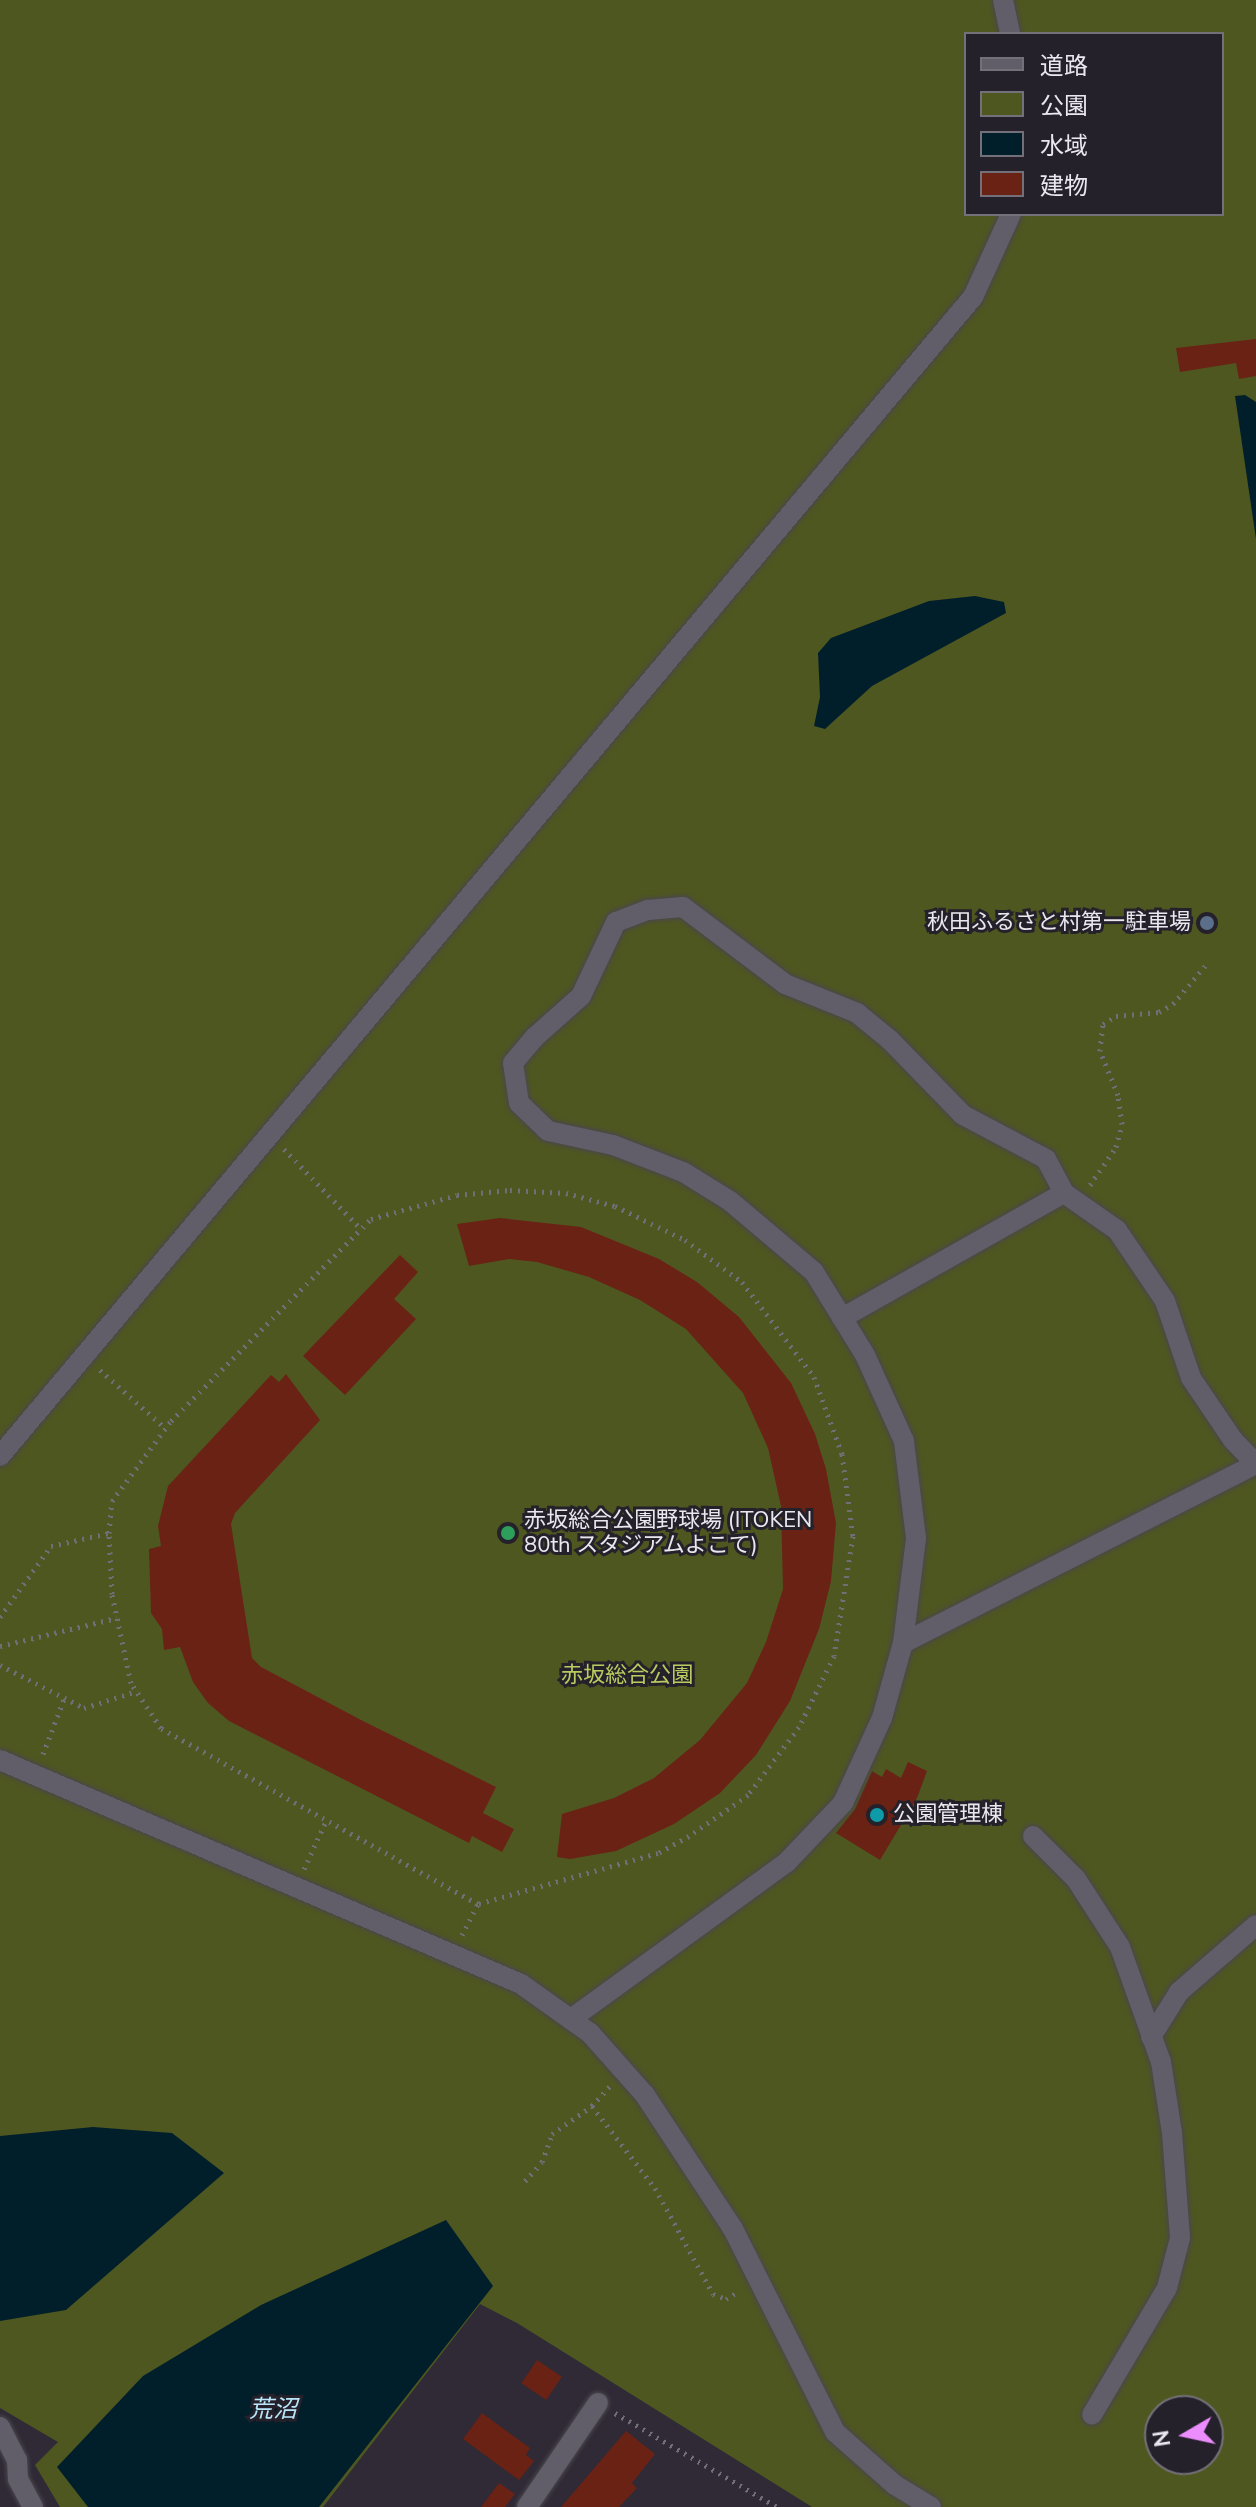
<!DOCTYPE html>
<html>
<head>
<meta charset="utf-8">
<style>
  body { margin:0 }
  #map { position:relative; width:1256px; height:2507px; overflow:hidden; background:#2f2a35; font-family:"Nunito Sans","Noto Sans JP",sans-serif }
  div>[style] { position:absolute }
  .green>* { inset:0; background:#4f5721 }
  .water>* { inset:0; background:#011f2a }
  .building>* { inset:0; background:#692214; transform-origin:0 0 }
  .path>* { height:5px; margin-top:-2.5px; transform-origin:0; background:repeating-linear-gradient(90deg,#726e77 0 2px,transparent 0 8px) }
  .roads { filter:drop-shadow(0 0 2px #4a464e) drop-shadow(0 0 2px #4a464e) }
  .minor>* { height:20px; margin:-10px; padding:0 10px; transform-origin:10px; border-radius:10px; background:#625e69 }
  .dots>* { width:22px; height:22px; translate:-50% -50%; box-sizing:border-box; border:4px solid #25212b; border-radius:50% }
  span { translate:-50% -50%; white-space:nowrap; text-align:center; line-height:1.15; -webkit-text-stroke:6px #25212b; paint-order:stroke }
  .poi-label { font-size:22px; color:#eae7ee }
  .right { translate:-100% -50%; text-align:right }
  .left { translate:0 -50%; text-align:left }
  .park-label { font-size:22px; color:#bccb5f }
  .water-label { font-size:24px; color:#b9e6fa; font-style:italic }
  .legend { position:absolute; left:964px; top:32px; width:260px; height:184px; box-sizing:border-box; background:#25212b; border:2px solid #747079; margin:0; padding:10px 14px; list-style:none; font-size:24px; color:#eae7ee }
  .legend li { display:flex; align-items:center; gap:16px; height:40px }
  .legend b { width:40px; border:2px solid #747079 }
  .north { position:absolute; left:1144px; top:2395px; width:80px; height:80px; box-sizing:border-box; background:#25212b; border:2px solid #747079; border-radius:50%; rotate:261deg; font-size:22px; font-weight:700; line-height:32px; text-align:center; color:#eae7ee }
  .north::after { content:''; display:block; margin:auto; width:28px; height:36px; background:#eb8dfc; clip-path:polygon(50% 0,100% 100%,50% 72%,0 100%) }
</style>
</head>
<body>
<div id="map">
  <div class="green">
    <div style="clip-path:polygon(evenodd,0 0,1256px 0,1256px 2507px,812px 2507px,517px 2323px,480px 2304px,323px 2507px,60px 2507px,35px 2465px,58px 2442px,0 2408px,0 0,966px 34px,1222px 34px,1222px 214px,966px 214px,966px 34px,0 0,1160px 2411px,1208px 2411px,1208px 2459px,1160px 2459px,1160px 2411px)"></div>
  </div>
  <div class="water">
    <div style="clip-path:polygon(1245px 395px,1256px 402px,1256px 539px,1235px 396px)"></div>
    <div style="clip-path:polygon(975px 596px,1004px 602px,1006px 613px,872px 686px,825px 729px,814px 726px,820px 697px,818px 653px,831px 638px,929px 601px)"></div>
    <div style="clip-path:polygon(93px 2127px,172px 2133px,224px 2173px,66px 2310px,0 2321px,0 2136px)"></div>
    <div style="clip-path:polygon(446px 2220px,493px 2286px,319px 2507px,88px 2507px,57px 2467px,143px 2376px,261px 2305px)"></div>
  </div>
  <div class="building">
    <div style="clip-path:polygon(1256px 339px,1256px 376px,1239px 379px,1236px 363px,1180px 372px,1176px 348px)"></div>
    <div style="clip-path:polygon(500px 1218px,581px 1227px,659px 1259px,697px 1282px,739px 1317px,791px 1383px,815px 1434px,826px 1469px,836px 1523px,831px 1581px,819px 1629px,790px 1701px,756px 1755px,720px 1793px,674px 1824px,616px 1851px,570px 1859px,557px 1857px,562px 1814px,614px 1798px,654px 1778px,700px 1740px,747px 1683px,766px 1642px,783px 1589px,781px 1506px,768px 1448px,743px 1393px,686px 1329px,640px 1300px,589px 1277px,537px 1262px,509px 1259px,469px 1266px,457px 1224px)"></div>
    <div style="clip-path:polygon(400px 1255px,418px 1272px,394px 1299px,416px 1319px,345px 1395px,303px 1356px)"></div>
    <div style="clip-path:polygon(286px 1374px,320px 1420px,235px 1513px,231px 1524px,252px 1658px,261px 1667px,363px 1721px,496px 1787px,483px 1813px,514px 1829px,502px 1852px,472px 1836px,469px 1843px,229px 1721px,208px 1703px,193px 1682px,180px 1647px,164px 1650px,162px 1629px,151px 1613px,149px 1549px,161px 1546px,158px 1526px,168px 1486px,271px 1375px,279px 1382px)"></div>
    <div style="clip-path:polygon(908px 1762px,927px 1771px,917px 1798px,880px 1860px,836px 1833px,855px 1809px,872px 1771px,882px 1777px,886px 1769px,901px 1778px)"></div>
    <div style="left:537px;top:2360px;width:30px;height:28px;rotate:34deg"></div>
    <div style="clip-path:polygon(482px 2413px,530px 2448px,526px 2455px,534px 2461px,519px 2480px,463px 2439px)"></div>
    <div style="clip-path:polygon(626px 2431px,655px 2454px,632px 2483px,637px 2488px,619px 2507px,561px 2507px)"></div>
    <div style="clip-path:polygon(499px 2483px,515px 2494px,505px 2507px,481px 2507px)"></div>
  </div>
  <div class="path">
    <div style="left:284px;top:1149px;width:111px;rotate:46.1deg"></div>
    <div style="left:1090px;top:1185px;width:46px;rotate:-55.6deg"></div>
    <div style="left:1116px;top:1147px;width:24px;rotate:-75deg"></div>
    <div style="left:1122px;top:1124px;width:29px;rotate:-98deg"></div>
    <div style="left:1118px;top:1095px;width:48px;rotate:-112.2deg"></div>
    <div style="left:1100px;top:1051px;width:27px;rotate:-84deg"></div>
    <div style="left:1103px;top:1024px;width:15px;rotate:-32deg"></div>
    <div style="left:1116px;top:1016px;width:43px;rotate:-5.3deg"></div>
    <div style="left:1159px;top:1012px;width:16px;rotate:-30deg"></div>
    <div style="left:1173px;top:1004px;width:50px;rotate:-49.9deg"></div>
    <div style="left:510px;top:1190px;width:56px;rotate:3.1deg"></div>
    <div style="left:566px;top:1193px;width:51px;rotate:14.9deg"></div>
    <div style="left:615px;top:1206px;width:78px;rotate:25.9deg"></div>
    <div style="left:685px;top:1240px;width:71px;rotate:36.4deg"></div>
    <div style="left:742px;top:1282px;width:119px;rotate:52.8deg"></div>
    <div style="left:814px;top:1377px;width:82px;rotate:70deg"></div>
    <div style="left:842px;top:1454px;width:83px;rotate:82.4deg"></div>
    <div style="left:853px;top:1536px;width:121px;rotate:99deg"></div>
    <div style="left:834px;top:1656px;width:79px;rotate:116.2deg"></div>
    <div style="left:799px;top:1727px;width:85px;rotate:126.9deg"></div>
    <div style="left:748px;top:1795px;width:72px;rotate:145.2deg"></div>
    <div style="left:689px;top:1836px;width:35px;rotate:151deg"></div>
    <div style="left:658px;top:1853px;width:187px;rotate:164.2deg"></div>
    <div style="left:478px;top:1904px;width:363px;rotate:-151deg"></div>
    <div style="left:161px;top:1728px;width:54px;rotate:-123.7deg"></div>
    <div style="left:131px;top:1683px;width:91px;rotate:-102.1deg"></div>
    <div style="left:112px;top:1594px;width:61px;rotate:-92.8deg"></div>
    <div style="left:109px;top:1533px;width:32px;rotate:-85deg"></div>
    <div style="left:112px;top:1501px;width:99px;rotate:-53.6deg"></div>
    <div style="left:171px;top:1421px;width:284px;rotate:-45.3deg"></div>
    <div style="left:371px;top:1219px;width:89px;rotate:-15.6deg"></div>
    <div style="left:457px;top:1195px;width:53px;rotate:-5.4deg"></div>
    <div style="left:100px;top:1370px;width:87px;rotate:41.7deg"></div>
    <div style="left:0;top:1617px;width:87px;rotate:-54.3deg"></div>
    <div style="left:51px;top:1546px;width:59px;rotate:-12.6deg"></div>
    <div style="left:0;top:1646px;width:120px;rotate:-13.5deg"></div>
    <div style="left:0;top:1665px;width:94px;rotate:27.1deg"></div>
    <div style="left:84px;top:1708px;width:56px;rotate:-17.8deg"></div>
    <div style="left:43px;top:1754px;width:59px;rotate:-69.1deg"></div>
    <div style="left:304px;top:1869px;width:55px;rotate:-65.3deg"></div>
    <div style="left:462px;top:1935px;width:35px;rotate:-63deg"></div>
    <div style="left:592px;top:2106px;width:27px;rotate:-48deg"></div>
    <div style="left:525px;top:2181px;width:25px;rotate:-48deg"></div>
    <div style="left:542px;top:2162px;width:30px;rotate:-70deg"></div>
    <div style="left:552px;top:2134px;width:49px;rotate:-35deg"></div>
    <div style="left:592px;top:2106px;width:103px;rotate:52.5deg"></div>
    <div style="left:655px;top:2188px;width:121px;rotate:61.3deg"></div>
    <div style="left:713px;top:2294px;width:14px;rotate:21deg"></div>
    <div style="left:726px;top:2299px;width:15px;rotate:-32deg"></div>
    <div style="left:615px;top:2413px;width:187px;rotate:30.1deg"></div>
  </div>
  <div class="roads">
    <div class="minor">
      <div style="left:1003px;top:0;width:35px;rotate:78deg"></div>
      <div style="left:842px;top:1318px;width:255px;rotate:-29.4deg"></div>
      <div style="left:0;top:1456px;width:1513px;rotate:-49.99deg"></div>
      <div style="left:973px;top:297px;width:91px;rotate:-65.4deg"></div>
      <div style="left:903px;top:1643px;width:106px;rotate:-82.9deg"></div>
      <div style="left:916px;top:1538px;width:98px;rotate:-97.1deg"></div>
      <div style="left:904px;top:1441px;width:94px;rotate:-114.4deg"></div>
      <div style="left:865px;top:1355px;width:97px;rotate:-121.6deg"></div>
      <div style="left:814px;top:1272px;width:110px;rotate:-139.8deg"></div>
      <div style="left:730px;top:1201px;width:55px;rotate:-148.3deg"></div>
      <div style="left:683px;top:1172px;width:75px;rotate:-158.9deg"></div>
      <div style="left:613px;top:1145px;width:66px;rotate:-167.8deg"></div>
      <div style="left:548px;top:1131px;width:40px;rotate:-136deg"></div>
      <div style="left:519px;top:1103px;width:40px;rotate:-98.5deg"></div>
      <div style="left:513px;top:1063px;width:34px;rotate:-50deg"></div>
      <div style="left:535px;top:1037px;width:62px;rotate:-41.7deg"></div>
      <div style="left:581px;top:996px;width:82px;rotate:-64.7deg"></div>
      <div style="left:616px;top:922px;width:34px;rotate:-21deg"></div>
      <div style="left:648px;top:910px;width:35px;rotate:-5deg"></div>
      <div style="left:683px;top:907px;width:128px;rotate:37deg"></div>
      <div style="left:785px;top:984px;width:78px;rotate:21.9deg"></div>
      <div style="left:857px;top:1013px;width:43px;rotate:39.3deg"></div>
      <div style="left:890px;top:1040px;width:105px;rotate:45.8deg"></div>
      <div style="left:963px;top:1115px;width:94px;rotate:27.9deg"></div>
      <div style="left:1046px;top:1159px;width:38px;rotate:62deg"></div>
      <div style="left:1064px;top:1193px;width:65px;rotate:34.9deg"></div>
      <div style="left:1117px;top:1230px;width:86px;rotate:55.9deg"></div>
      <div style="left:1165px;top:1301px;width:81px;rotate:71.3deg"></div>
      <div style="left:1191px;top:1378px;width:75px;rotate:55.9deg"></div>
      <div style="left:1233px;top:1440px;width:33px;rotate:46deg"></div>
      <div style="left:0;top:1760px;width:567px;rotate:23.26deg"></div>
      <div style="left:521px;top:1984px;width:85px;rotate:35.4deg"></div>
      <div style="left:590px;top:2033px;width:83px;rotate:48.4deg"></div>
      <div style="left:645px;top:2095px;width:160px;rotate:56.7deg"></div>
      <div style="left:733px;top:2229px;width:227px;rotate:63.3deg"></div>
      <div style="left:835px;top:2432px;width:80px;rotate:41.5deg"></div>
      <div style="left:895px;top:2485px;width:42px;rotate:31.4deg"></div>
      <div style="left:1033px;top:1836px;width:61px;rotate:45deg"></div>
      <div style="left:1076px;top:1879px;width:81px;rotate:57.1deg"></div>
      <div style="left:1120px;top:1947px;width:122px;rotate:70.4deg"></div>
      <div style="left:1161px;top:2062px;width:72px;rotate:81.2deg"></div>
      <div style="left:1172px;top:2133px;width:105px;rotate:85.6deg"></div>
      <div style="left:1180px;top:2238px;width:52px;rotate:104.6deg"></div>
      <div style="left:1167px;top:2288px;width:147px;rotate:120.6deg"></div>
      <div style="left:571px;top:2019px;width:266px;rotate:-36deg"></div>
      <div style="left:786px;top:1863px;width:83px;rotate:-46.5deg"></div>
      <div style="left:843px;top:1803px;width:94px;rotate:-65.4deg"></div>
      <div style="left:882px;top:1718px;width:78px;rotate:-74.4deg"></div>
      <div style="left:903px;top:1643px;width:396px;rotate:-26.9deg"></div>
      <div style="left:1151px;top:2037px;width:53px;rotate:-58.1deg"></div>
      <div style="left:1179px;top:1992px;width:102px;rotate:-41deg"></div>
      <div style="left:0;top:2427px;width:37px;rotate:63deg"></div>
      <div style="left:17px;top:2460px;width:19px;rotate:87deg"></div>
      <div style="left:18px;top:2479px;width:32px;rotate:62deg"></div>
      <div style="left:527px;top:2507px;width:126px;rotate:-55.7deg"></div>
    </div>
  </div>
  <div class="dots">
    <div style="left:1207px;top:923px;background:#5c6f8a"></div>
    <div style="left:508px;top:1533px;background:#2e9e5b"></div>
    <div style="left:877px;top:1815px;background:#0f9aa8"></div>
  </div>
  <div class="poi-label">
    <span class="right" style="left:1191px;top:923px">秋田ふるさと村第一駐車場</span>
    <span class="left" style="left:524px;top:1533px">赤坂総合公園野球場 (ITOKEN<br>80th スタジアムよこて)</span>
    <span class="left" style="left:893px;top:1815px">公園管理棟</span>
  </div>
  <div class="park-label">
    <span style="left:627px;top:1676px">赤坂総合公園</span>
  </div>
  <div class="water-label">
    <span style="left:273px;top:2410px">荒沼</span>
  </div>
  <ul class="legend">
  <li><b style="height:10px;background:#625e69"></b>道路</li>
  <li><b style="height:22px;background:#4f5721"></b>公園</li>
  <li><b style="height:22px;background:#011f2a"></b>水域</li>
  <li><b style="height:22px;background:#692214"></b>建物</li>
  </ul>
  <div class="north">N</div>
</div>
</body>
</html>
